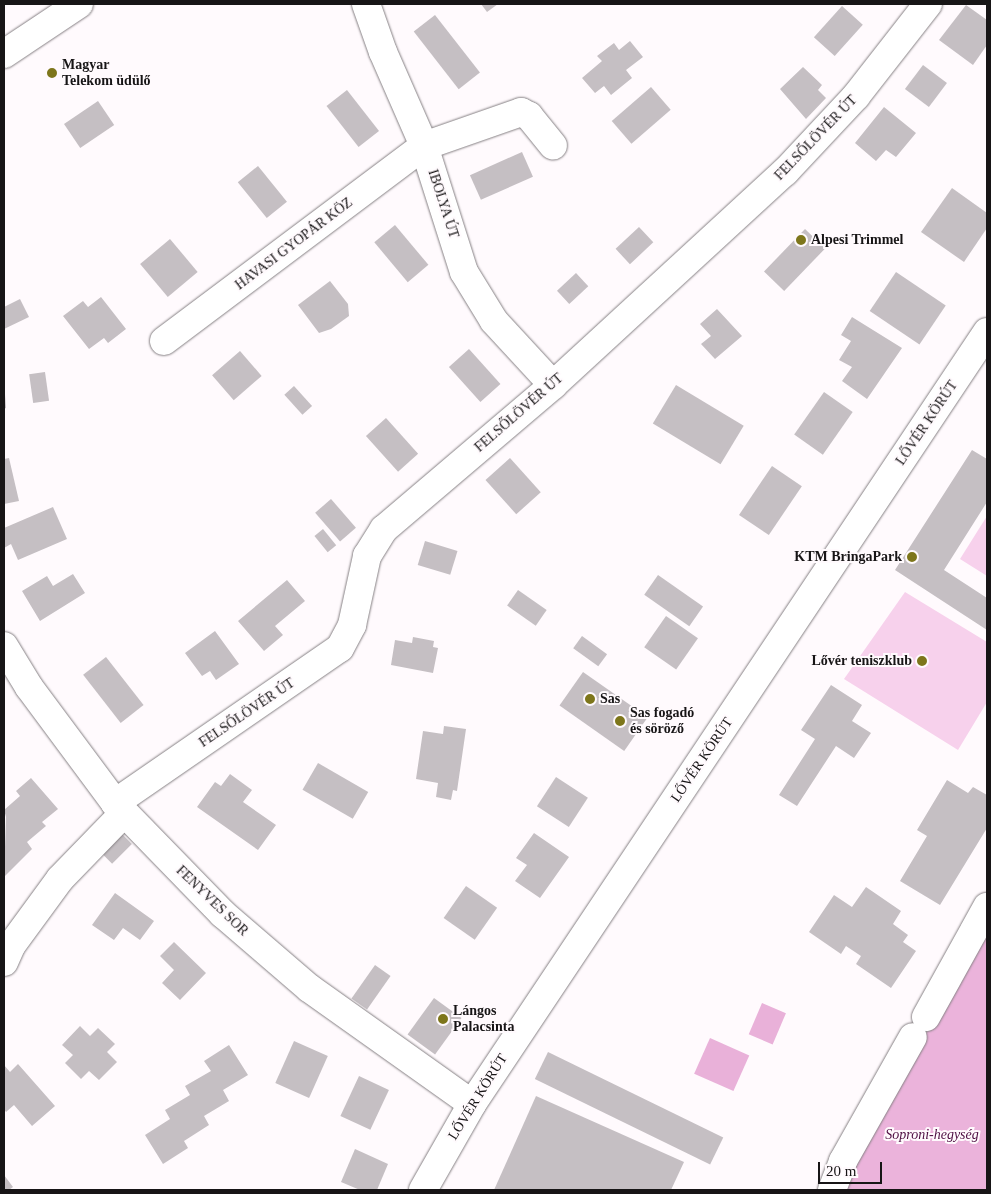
<!DOCTYPE html>
<html>
<head>
<meta charset="utf-8">
<style>
  body { margin:0 }
  #map { position:relative; width:991px; height:1194px; overflow:hidden; background:#fffafd; font-family:"Times New Roman",serif }
  div>[style] { position:absolute }
  .green>* { inset:0; background:#f7d1ec }
  .forest>* { inset:0; background:#ebb3db }
  .water>* { inset:0; background:#e9b1d9; transform-origin:0 0 }
  .building>* { inset:0; background:#c5bfc3; transform-origin:0 0 }
  .roads { filter:drop-shadow(0 0 1px #868184) drop-shadow(0 0 1px #868184) }
  .minor>* { height:28px; margin:-14px; padding:0 14px; transform-origin:14px; border-radius:14px; background:#fff }
  .dots>* { width:14px; height:14px; translate:-50% -50%; box-sizing:border-box; border:2px solid #fffafd; border-radius:50% }
  span { translate:-50% -50%; white-space:nowrap; text-align:center; line-height:1.15; -webkit-text-stroke:4px #fffafd; paint-order:stroke }
  .poi-label { font-size:14px; color:#171516; font-weight:700 }
  .left { translate:0 -50%; text-align:left }
  .right { translate:-100% -50%; text-align:right }
  .street-label { font-size:14px; color:#171516 }
  .park-label { font-size:14px; color:#4e0e42; font-style:italic }
  .frame { position:absolute; inset:0; border:5px solid #171516; pointer-events:none }
  .scale { position:absolute; left:818px; top:1162px; width:64px; height:22px; box-sizing:border-box; border:2px solid #171516; border-top:0; padding-left:6px; font-size:15px; line-height:18px; white-space:nowrap; color:#171516; -webkit-text-stroke:4px #fffafd; paint-order:stroke }
</style>
</head>
<body>
<div id="map">
  <div class="green">
    <div style="clip-path:polygon(987px 516px,987px 576px,960px 559px)"></div>
    <div style="clip-path:polygon(905px 592px,987px 642px,987px 702px,958px 750px,844px 679px)"></div>
  </div>
  <div class="forest">
    <div style="clip-path:polygon(987px 922px,987px 1190px,845px 1190px,855px 1164px)"></div>
  </div>
  <div class="water">
    <div style="left:762px;top:1003px;width:26px;height:34px;rotate:23deg"></div>
    <div style="left:710px;top:1038px;width:43px;height:39px;rotate:24deg"></div>
  </div>
  <div class="building">
    <div style="clip-path:polygon(481px 4px,498px 4px,487px 12px)"></div>
    <div style="clip-path:polygon(966px 5px,987px 20px,987px 45px,973px 65px,939px 40px)"></div>
    <div style="left:842px;top:6px;width:28px;height:42px;rotate:42deg"></div>
    <div style="left:435px;top:15px;width:73px;height:27px;rotate:52deg"></div>
    <div style="clip-path:polygon(630px 41px,643px 57px,626px 70px,632px 78px,611px 95px,604px 86px,595px 93px,582px 78px,602px 61px,597px 56px,614px 43px,619px 50px)"></div>
    <div style="left:923px;top:65px;width:30px;height:30px;rotate:37deg"></div>
    <div style="clip-path:polygon(803px 67px,822px 85px,818px 90px,826px 98px,806px 119px,780px 89px)"></div>
    <div style="left:651px;top:87px;width:30px;height:52px;rotate:49deg"></div>
    <div style="left:347px;top:90px;width:52px;height:26px;rotate:52deg"></div>
    <div style="left:98px;top:101px;width:29px;height:41px;rotate:56deg"></div>
    <div style="clip-path:polygon(884px 107px,916px 133px,896px 157px,886px 150px,876px 161px,855px 143px)"></div>
    <div style="left:522px;top:152px;width:27px;height:57px;rotate:66deg"></div>
    <div style="left:258px;top:166px;width:46px;height:26px;rotate:51deg"></div>
    <div style="clip-path:polygon(952px 188px,987px 213px,987px 228px,964px 262px,921px 232px)"></div>
    <div style="left:395px;top:225px;width:52px;height:27px;rotate:50deg"></div>
    <div style="left:639px;top:227px;width:21px;height:32px;rotate:47deg"></div>
    <div style="left:805px;top:229px;width:28px;height:59px;rotate:44deg"></div>
    <div style="left:170px;top:239px;width:43px;height:39px;rotate:50deg"></div>
    <div style="left:896px;top:272px;width:60px;height:47px;rotate:34deg"></div>
    <div style="left:576px;top:273px;width:18px;height:26px;rotate:47deg"></div>
    <div style="clip-path:polygon(330px 281px,348px 304px,349px 316px,331px 329px,319px 333px,298px 305px)"></div>
    <div style="clip-path:polygon(101px 297px,126px 329px,108px 343px,104px 338px,89px 349px,63px 316px,83px 301px,88px 307px)"></div>
    <div style="clip-path:polygon(20px 299px,29px 317px,4px 329px,4px 307px)"></div>
    <div style="clip-path:polygon(717px 309px,742px 336px,715px 359px,701px 344px,711px 336px,700px 324px)"></div>
    <div style="clip-path:polygon(852px 317px,902px 348px,867px 399px,842px 381px,852px 367px,839px 360px,851px 341px,841px 335px)"></div>
    <div style="left:469px;top:349px;width:47px;height:27px;rotate:48deg"></div>
    <div style="left:240px;top:351px;width:33px;height:37px;rotate:49deg"></div>
    <div style="left:45px;top:372px;width:29px;height:16px;rotate:82deg"></div>
    <div style="left:676px;top:385px;width:79px;height:45px;rotate:31deg"></div>
    <div style="left:294px;top:386px;width:27px;height:13px;rotate:48deg"></div>
    <div style="left:824px;top:392px;width:35px;height:52px;rotate:35deg"></div>
    <div style="clip-path:polygon(5px 394px,6px 408px,4px 409px,4px 395px)"></div>
    <div style="left:386px;top:418px;width:48px;height:27px;rotate:48deg"></div>
    <div style="clip-path:polygon(972px 450px,987px 459px,987px 502px,944px 570px,987px 598px,987px 630px,895px 570px)"></div>
    <div style="clip-path:polygon(9px 458px,19px 501px,4px 504px,4px 459px)"></div>
    <div style="left:510px;top:458px;width:46px;height:33px;rotate:48deg"></div>
    <div style="left:772px;top:466px;width:36px;height:59px;rotate:34deg"></div>
    <div style="left:331px;top:499px;width:38px;height:21px;rotate:49deg"></div>
    <div style="clip-path:polygon(53px 507px,67px 539px,18px 560px,11px 544px,4px 548px,4px 528px)"></div>
    <div style="left:323px;top:529px;width:21px;height:11px;rotate:51deg"></div>
    <div style="left:425px;top:541px;width:34px;height:25px;rotate:17deg"></div>
    <div style="clip-path:polygon(73px 574px,85px 593px,40px 621px,22px 591px,47px 576px,53px 586px)"></div>
    <div style="left:658px;top:575px;width:55px;height:24px;rotate:35deg"></div>
    <div style="clip-path:polygon(287px 580px,305px 601px,275px 626px,283px 635px,264px 651px,238px 621px)"></div>
    <div style="left:518px;top:590px;width:35px;height:19px;rotate:35deg"></div>
    <div style="left:666px;top:616px;width:39px;height:38px;rotate:35deg"></div>
    <div style="clip-path:polygon(215px 631px,239px 664px,216px 680px,210px 671px,202px 676px,185px 653px)"></div>
    <div style="left:582px;top:636px;width:31px;height:15px;rotate:36deg"></div>
    <div style="clip-path:polygon(413px 637px,434px 641px,433px 647px,438px 648px,433px 673px,391px 665px,395px 640px,412px 643px)"></div>
    <div style="left:106px;top:657px;width:61px;height:29px;rotate:52deg"></div>
    <div style="left:583px;top:672px;width:79px;height:41px;rotate:35deg"></div>
    <div style="clip-path:polygon(831px 685px,862px 705px,852px 721px,871px 733px,854px 758px,836px 746px,797px 806px,779px 795px,815px 739px,801px 730px)"></div>
    <div style="clip-path:polygon(444px 726px,466px 729px,457px 791px,453px 790px,451px 800px,436px 797px,438px 783px,416px 779px,423px 731px,443px 734px)"></div>
    <div style="left:318px;top:763px;width:58px;height:31px;rotate:30deg"></div>
    <div style="clip-path:polygon(230px 774px,252px 790px,243px 802px,276px 825px,258px 850px,197px 807px,215px 782px,221px 786px)"></div>
    <div style="left:556px;top:777px;width:38px;height:35px;rotate:33deg"></div>
    <div style="clip-path:polygon(31px 778px,58px 809px,42px 822px,46px 826px,27px 842px,32px 849px,4px 877px,6px 817px,4px 810px,20px 796px,16px 791px)"></div>
    <div style="clip-path:polygon(947px 780px,968px 793px,973px 787px,987px 795px,987px 828px,940px 905px,900px 881px,927px 836px,917px 830px)"></div>
    <div style="clip-path:polygon(534px 833px,569px 857px,540px 898px,515px 881px,527px 865px,516px 858px)"></div>
    <div style="left:122px;top:834px;width:14px;height:28px;rotate:45deg"></div>
    <div style="left:466px;top:886px;width:38px;height:39px;rotate:35deg"></div>
    <div style="clip-path:polygon(866px 887px,901px 911px,893px 924px,908px 935px,903px 942px,916px 951px,891px 988px,856px 964px,861px 956px,846px 946px,841px 954px,809px 932px,834px 895px,852px 907px)"></div>
    <div style="clip-path:polygon(115px 893px,154px 921px,140px 940px,123px 928px,114px 940px,92px 925px)"></div>
    <div style="clip-path:polygon(174px 942px,206px 973px,180px 1000px,162px 983px,174px 970px,160px 956px)"></div>
    <div style="left:375px;top:965px;width:19px;height:41px;rotate:35deg"></div>
    <div style="left:434px;top:998px;width:34px;height:45px;rotate:36deg"></div>
    <div style="clip-path:polygon(80px 1026px,90px 1036px,98px 1028px,115px 1044px,107px 1052px,117px 1062px,99px 1080px,89px 1071px,81px 1079px,65px 1063px,73px 1055px,62px 1045px)"></div>
    <div style="left:294px;top:1041px;width:37px;height:46px;rotate:24deg"></div>
    <div style="clip-path:polygon(229px 1045px,248px 1075px,223px 1090px,229px 1101px,204px 1116px,209px 1125px,184px 1141px,188px 1148px,163px 1164px,145px 1135px,170px 1119px,165px 1110px,190px 1095px,185px 1086px,211px 1071px,204px 1061px)"></div>
    <div style="left:548px;top:1052px;width:195px;height:30px;rotate:26deg"></div>
    <div style="clip-path:polygon(18px 1064px,55px 1106px,32px 1126px,14px 1105px,6px 1112px,4px 1109px,4px 1065px,10px 1072px)"></div>
    <div style="left:359px;top:1076px;width:33px;height:44px;rotate:25deg"></div>
    <div style="clip-path:polygon(536px 1096px,684px 1162px,671px 1190px,494px 1190px)"></div>
    <div style="clip-path:polygon(355px 1149px,388px 1164px,377px 1190px,360px 1190px,341px 1182px)"></div>
    <div style="clip-path:polygon(4px 1175px,13px 1187px,9px 1190px,4px 1190px)"></div>
  </div>
  <div class="roads">
    <div class="minor">
      <div style="left:366px;top:4px;width:51px;rotate:70.5deg"></div>
      <div style="left:383px;top:52px;width:103px;rotate:66.4deg"></div>
      <div style="left:424px;top:146px;width:132px;rotate:72.4deg"></div>
      <div style="left:464px;top:272px;width:57px;rotate:58.5deg"></div>
      <div style="left:494px;top:321px;width:87px;rotate:47.3deg"></div>
      <div style="left:4px;top:54px;width:90px;rotate:-33.7deg"></div>
      <div style="left:164px;top:341px;width:325px;rotate:-36.9deg"></div>
      <div style="left:424px;top:146px;width:103px;rotate:-19.3deg"></div>
      <div style="left:521px;top:112px;width:9px;rotate:27deg"></div>
      <div style="left:529px;top:116px;width:38px;rotate:51deg"></div>
      <div style="left:4px;top:646px;width:48px;rotate:58.6deg"></div>
      <div style="left:29px;top:687px;width:144px;rotate:53.4deg"></div>
      <div style="left:115px;top:803px;width:155px;rotate:45.8deg"></div>
      <div style="left:223px;top:914px;width:113px;rotate:40.7deg"></div>
      <div style="left:309px;top:988px;width:200px;rotate:35.4deg"></div>
      <div style="left:115px;top:803px;width:273px;rotate:-34.6deg"></div>
      <div style="left:340px;top:648px;width:26px;rotate:-62deg"></div>
      <div style="left:352px;top:625px;width:71px;rotate:-77.7deg"></div>
      <div style="left:367px;top:556px;width:32px;rotate:-58deg"></div>
      <div style="left:384px;top:529px;width:222px;rotate:-40.4deg"></div>
      <div style="left:553px;top:385px;width:315px;rotate:-42.6deg"></div>
      <div style="left:785px;top:172px;width:104px;rotate:-46.9deg"></div>
      <div style="left:856px;top:96px;width:117px;rotate:-52deg"></div>
      <div style="left:4px;top:962px;width:17px;rotate:-66deg"></div>
      <div style="left:11px;top:946px;width:83px;rotate:-53.8deg"></div>
      <div style="left:60px;top:879px;width:92px;rotate:-45.9deg"></div>
      <div style="left:926px;top:1017px;width:126px;rotate:-61deg"></div>
      <div style="left:423px;top:1190px;width:99px;rotate:-60.3deg"></div>
      <div style="left:472px;top:1104px;width:928px;rotate:-56.29deg"></div>
      <div style="left:832px;top:1190px;width:31px;rotate:-69deg"></div>
      <div style="left:843px;top:1161px;width:142px;rotate:-60.6deg"></div>
    </div>
  </div>
  <div class="dots">
    <div style="left:52px;top:73px;background:#7d761b"></div>
    <div style="left:801px;top:240px;background:#7d761b"></div>
    <div style="left:912px;top:557px;background:#7d761b"></div>
    <div style="left:922px;top:661px;background:#7d761b"></div>
    <div style="left:590px;top:699px;background:#7d761b"></div>
    <div style="left:620px;top:721px;background:#7d761b"></div>
    <div style="left:443px;top:1019px;background:#7d761b"></div>
  </div>
  <div class="poi-label">
    <span class="left" style="left:62px;top:73px">Magyar<br>Telekom üdülő</span>
    <span class="left" style="left:811px;top:240px">Alpesi Trimmel</span>
    <span class="right" style="left:902px;top:557px">KTM BringaPark</span>
    <span class="right" style="left:912px;top:661px">Lővér teniszklub</span>
    <span class="left" style="left:600px;top:699px">Sas</span>
    <span class="left" style="left:630px;top:721px">Sas fogadó<br>és söröző</span>
    <span class="left" style="left:453px;top:1019px">Lángos<br>Palacsinta</span>
  </div>
  <div class="street-label">
    <span style="left:816px;top:138px;rotate:-46deg">FELSŐLÖVÉR ÚT</span>
    <span style="left:443px;top:204px;rotate:72deg">IBOLYA ÚT</span>
    <span style="left:294px;top:244px;rotate:-37deg">HAVASI GYOPÁR KÖZ</span>
    <span style="left:519px;top:413px;rotate:-41deg">FELSŐLÖVÉR ÚT</span>
    <span style="left:927px;top:423px;rotate:-56deg">LŐVÉR KÖRÚT</span>
    <span style="left:247px;top:713px;rotate:-34deg">FELSŐLÖVÉR ÚT</span>
    <span style="left:702px;top:760px;rotate:-56deg">LŐVÉR KÖRÚT</span>
    <span style="left:212px;top:901px;rotate:44deg">FENYVES SOR</span>
    <span style="left:478px;top:1097px;rotate:-58deg">LŐVÉR KÖRÚT</span>
  </div>
  <div class="park-label">
    <span style="left:932px;top:1135px">Soproni-hegység</span>
  </div>
  <div class="frame"></div>
  <div class="scale">20 m</div>
</div>
</body>
</html>
